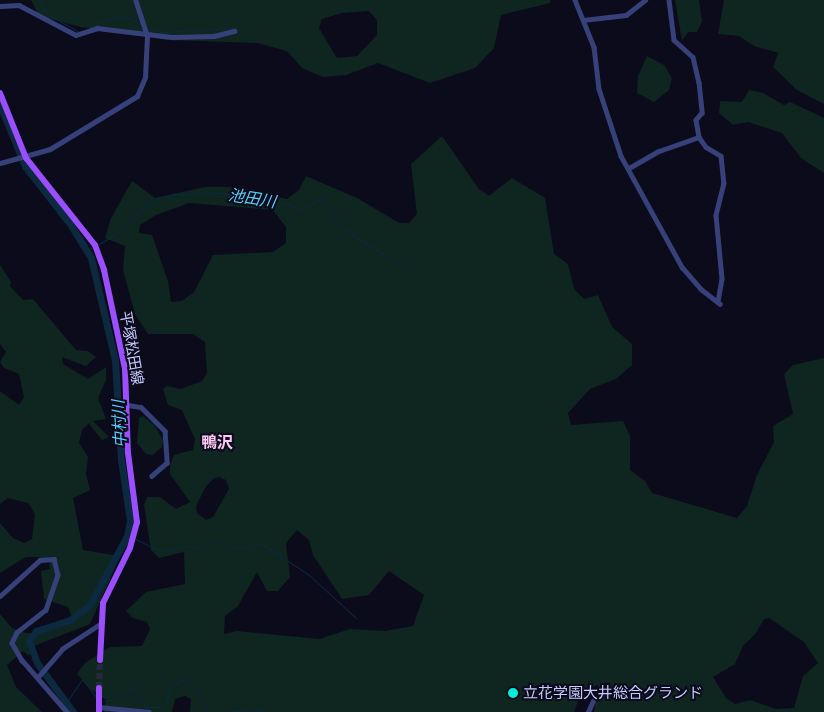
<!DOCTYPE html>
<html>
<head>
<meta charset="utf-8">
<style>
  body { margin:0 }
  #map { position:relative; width:824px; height:712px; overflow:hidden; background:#0b0b1b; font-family:Quicksand,"Noto Sans JP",sans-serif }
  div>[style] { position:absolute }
  .green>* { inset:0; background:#0e2520 }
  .stream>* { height:1px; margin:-0.5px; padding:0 0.5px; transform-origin:0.5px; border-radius:0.5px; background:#0c293f }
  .river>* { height:7px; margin:-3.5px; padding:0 3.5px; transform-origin:3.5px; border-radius:3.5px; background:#0c293f }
  .primary-tunnel>* { height:6px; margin-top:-3px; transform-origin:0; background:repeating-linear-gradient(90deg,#27283d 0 6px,transparent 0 9px) }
  .minor>* { height:4.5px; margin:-2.25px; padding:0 2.25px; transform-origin:2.25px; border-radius:2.25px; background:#36417a }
  .tertiary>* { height:5px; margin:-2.5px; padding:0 2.5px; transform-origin:2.5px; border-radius:2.5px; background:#36417a }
  .primary>* { height:6px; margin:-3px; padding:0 3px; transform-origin:3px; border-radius:3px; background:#9a4efd }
  .dots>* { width:14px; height:14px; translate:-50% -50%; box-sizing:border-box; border:2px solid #0b0b1b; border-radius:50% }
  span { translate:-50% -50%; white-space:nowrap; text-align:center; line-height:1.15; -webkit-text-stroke:4px #0b0b1b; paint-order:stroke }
  .street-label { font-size:15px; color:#c6cafe }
  .poi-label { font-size:15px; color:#c6cafe }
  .left { translate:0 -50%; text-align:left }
  .water-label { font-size:16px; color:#55d0fd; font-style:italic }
  .neighbourhood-label { font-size:16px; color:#fec8f5; font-weight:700 }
</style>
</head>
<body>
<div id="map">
  <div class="green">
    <div style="clip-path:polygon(evenodd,31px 0,550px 0,550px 3px,501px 15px,494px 48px,475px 68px,430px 83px,378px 63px,346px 75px,323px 77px,302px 68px,287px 51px,257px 43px,167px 40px,81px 27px,39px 16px,31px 0,369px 11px,377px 20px,377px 35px,357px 56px,337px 58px,319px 28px,322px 19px,342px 13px,369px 11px)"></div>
    <div style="clip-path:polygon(675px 0,699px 0,702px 21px,697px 32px,688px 32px,682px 41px)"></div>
    <div style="clip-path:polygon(724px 0,824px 0,824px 104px,797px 90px,773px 67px,778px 53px,754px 46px,739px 36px,718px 34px)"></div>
    <div style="clip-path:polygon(647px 56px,664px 65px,672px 78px,669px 90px,654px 102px,637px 93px,638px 76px)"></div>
    <div style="clip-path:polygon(749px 90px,763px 93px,784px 105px,790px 102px,824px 118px,824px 173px,801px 158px,782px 133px,748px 122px,733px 125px,719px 113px,720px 101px,742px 102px)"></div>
    <div style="clip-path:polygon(evenodd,442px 136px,479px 189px,489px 196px,512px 178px,545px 198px,554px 254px,568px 264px,574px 289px,584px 299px,598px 295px,612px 327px,632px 344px,632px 365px,616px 379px,590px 389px,568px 413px,571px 425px,623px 421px,630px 436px,630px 470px,645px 481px,652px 493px,737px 518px,747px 506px,757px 475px,774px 442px,773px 426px,793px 414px,784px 374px,793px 365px,824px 358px,824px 712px,594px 712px,598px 685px,582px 690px,574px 712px,190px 712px,191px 699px,185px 696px,175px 699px,172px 712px,104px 712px,106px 700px,89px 688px,77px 674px,85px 663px,110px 647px,142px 646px,150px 629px,147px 622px,133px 618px,126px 611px,146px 592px,185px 584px,184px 552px,159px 558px,151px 550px,144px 505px,147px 497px,160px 497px,176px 509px,190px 502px,170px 474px,170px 465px,174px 455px,193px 450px,195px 439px,182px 410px,168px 405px,163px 389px,167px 386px,181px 389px,202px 381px,207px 373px,205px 342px,193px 334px,148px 334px,135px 314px,123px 270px,125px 246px,105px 238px,111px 218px,132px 181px,155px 198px,205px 187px,235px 187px,287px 199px,299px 190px,306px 176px,357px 198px,399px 223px,409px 223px,417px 214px,411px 164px,442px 136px,189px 203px,273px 210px,286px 227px,286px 243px,273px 252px,213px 255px,194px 292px,182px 301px,171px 302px,168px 281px,152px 235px,139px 233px,140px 225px,156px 215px,189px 203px,442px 136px,219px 477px,226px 480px,229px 489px,213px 517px,206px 520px,197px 513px,196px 506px,205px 488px,213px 479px,219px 477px,442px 136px,297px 530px,309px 540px,313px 555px,342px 599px,369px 595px,389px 571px,424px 595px,413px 626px,385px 631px,350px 629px,320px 639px,237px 631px,224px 634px,225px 616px,238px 606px,257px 572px,267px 591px,278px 591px,290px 577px,286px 543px,297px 530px,442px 136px,769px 618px,804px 642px,818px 663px,803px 676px,794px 708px,776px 709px,750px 700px,735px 704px,726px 698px,713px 677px,735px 664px,743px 646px,756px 633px,764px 619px,769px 618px)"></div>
    <div style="clip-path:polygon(0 265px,11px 282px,10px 286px,23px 300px,33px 299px,76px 350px,88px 351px,96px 357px,86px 366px,62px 357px,63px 364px,88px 379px,106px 367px,106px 380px,98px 398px,106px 419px,93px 421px,109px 437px,102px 440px,89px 424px,92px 420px,82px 430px,79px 443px,88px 457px,86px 474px,90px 490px,73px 498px,83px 550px,113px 555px,119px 559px,90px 624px,34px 646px,29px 656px,23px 651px,7px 665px,16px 687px,42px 712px,0 712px,0 614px,12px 628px,26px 633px,42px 633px,74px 622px,68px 607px,44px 599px,41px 571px,50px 569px,49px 561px,41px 557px,26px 557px,0 573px,0 523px,13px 538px,24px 543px,32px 539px,35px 514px,28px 503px,8px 498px,0 504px,0 391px,19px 405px,24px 397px,19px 374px,4px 368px,0 362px,6px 352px,0 344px)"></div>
    <div style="clip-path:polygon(143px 416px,155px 426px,163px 440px,162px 447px,153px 455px,146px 454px,137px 443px,139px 418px)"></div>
  </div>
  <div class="stream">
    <div style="left:40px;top:0;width:14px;rotate:65deg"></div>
    <div style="left:46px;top:13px;width:38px;rotate:30deg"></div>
    <div style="left:147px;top:27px;width:16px;rotate:18deg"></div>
    <div style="left:162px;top:32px;width:71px;rotate:-3.2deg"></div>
    <div style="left:88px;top:29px;width:24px;rotate:-28deg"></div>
    <div style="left:109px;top:18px;width:17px;rotate:-7deg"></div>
    <div style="left:126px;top:16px;width:17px;rotate:31deg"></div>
    <div style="left:99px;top:244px;width:20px;rotate:-30deg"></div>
    <div style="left:116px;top:234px;width:48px;rotate:-43.3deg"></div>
    <div style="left:151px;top:201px;width:23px;rotate:-18deg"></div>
    <div style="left:173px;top:194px;width:48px;rotate:-1.2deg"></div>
    <div style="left:221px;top:193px;width:68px;rotate:9.3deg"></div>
    <div style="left:288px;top:204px;width:14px;rotate:25deg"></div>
    <div style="left:301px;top:210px;width:24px;rotate:-30deg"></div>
    <div style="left:322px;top:198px;width:36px;rotate:56deg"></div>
    <div style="left:342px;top:228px;width:75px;rotate:32.4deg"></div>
    <div style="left:86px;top:251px;width:8px;rotate:-30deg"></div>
    <div style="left:136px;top:539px;width:19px;rotate:28deg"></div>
    <div style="left:153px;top:548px;width:17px;rotate:10deg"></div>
    <div style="left:170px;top:551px;width:19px;rotate:-16deg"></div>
    <div style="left:188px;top:546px;width:12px;rotate:14deg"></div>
    <div style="left:200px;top:549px;width:17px;rotate:-28deg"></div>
    <div style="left:215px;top:541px;width:18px;rotate:19deg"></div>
    <div style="left:232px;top:547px;width:16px;rotate:4deg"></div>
    <div style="left:248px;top:548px;width:14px;rotate:-21deg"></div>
    <div style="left:261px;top:543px;width:58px;rotate:33.7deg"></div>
    <div style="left:309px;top:575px;width:64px;rotate:42.5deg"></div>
    <div style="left:103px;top:701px;width:20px;rotate:-9deg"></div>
    <div style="left:123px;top:698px;width:16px;rotate:-55deg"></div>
    <div style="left:132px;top:685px;width:26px;rotate:59deg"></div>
    <div style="left:145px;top:707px;width:13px"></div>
    <div style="left:158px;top:707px;width:7px;rotate:-16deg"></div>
    <div style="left:165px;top:705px;width:20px;rotate:-72deg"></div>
    <div style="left:171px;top:686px;width:16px;rotate:-27deg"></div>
    <div style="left:185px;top:679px;width:4px;rotate:14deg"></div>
    <div style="left:189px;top:680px;width:37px;rotate:59deg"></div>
    <div style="left:66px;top:703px;width:29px;rotate:-56deg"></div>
    <div style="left:82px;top:679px;width:24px;rotate:52deg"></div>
    <div style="left:226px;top:712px;width:30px;rotate:-6deg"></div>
    <div style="left:256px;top:709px;width:9px;rotate:18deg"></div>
  </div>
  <div class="river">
    <div style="left:0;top:105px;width:66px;rotate:67.7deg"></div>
    <div style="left:25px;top:166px;width:73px;rotate:52.2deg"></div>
    <div style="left:70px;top:224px;width:40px;rotate:58deg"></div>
    <div style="left:91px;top:258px;width:105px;rotate:76.8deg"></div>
    <div style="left:115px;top:360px;width:100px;rotate:86.6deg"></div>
    <div style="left:121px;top:460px;width:62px;rotate:81.6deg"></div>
    <div style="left:130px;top:521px;width:15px;rotate:101deg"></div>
    <div style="left:127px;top:536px;width:80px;rotate:118.5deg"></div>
    <div style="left:89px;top:606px;width:24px;rotate:144deg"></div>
    <div style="left:70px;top:620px;width:36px;rotate:162deg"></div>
    <div style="left:36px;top:631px;width:12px;rotate:125deg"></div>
    <div style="left:29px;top:641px;width:23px;rotate:70deg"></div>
    <div style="left:37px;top:663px;width:61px;rotate:53.7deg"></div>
  </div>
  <div class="primary-tunnel">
    <div style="left:99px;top:688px;width:28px;rotate:-88deg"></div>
  </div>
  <div class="minor">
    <div style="left:575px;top:0;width:51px;rotate:68deg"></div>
    <div style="left:594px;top:47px;width:42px;rotate:83.2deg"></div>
    <div style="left:599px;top:89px;width:71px;rotate:71.8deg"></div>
    <div style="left:621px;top:156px;width:127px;rotate:61.2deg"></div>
    <div style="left:682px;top:267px;width:29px;rotate:49deg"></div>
    <div style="left:701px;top:289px;width:24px;rotate:38deg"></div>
    <div style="left:669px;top:0;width:40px;rotate:82.9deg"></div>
    <div style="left:674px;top:40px;width:25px;rotate:42deg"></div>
    <div style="left:693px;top:57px;width:26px;rotate:77deg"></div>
    <div style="left:699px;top:82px;width:31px;rotate:84deg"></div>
    <div style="left:702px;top:113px;width:9px;rotate:131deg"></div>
    <div style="left:696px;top:120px;width:17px;rotate:80deg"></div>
    <div style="left:699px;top:137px;width:12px;rotate:55deg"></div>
    <div style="left:706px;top:147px;width:17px;rotate:31deg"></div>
    <div style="left:721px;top:156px;width:27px;rotate:84deg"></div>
    <div style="left:724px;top:183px;width:33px;rotate:104deg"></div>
    <div style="left:716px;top:215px;width:64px;rotate:84.6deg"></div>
    <div style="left:722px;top:279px;width:23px;rotate:100deg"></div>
    <div style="left:0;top:6px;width:19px;rotate:-3deg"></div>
    <div style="left:19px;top:5px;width:64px;rotate:27.8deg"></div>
    <div style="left:76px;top:35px;width:22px;rotate:-18deg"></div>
    <div style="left:97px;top:28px;width:77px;rotate:6.8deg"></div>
    <div style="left:173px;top:37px;width:41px;rotate:-1.4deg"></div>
    <div style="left:214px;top:36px;width:21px;rotate:-14deg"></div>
    <div style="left:583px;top:20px;width:43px;rotate:-6.6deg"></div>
    <div style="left:626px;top:15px;width:24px;rotate:-38deg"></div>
    <div style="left:629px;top:168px;width:34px;rotate:-30deg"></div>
    <div style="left:659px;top:151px;width:42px;rotate:-19.3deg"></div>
    <div style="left:128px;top:405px;width:13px;rotate:9deg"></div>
    <div style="left:141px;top:407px;width:34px;rotate:45deg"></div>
    <div style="left:165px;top:431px;width:32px;rotate:86deg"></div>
    <div style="left:167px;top:463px;width:20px;rotate:139deg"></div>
    <div style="left:0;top:596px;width:54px;rotate:-42deg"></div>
    <div style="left:40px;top:560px;width:14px;rotate:-4deg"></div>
    <div style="left:54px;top:559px;width:16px;rotate:76deg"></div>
    <div style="left:58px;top:575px;width:37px;rotate:109deg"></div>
    <div style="left:46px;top:610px;width:37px;rotate:142deg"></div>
    <div style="left:17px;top:633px;width:11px;rotate:117deg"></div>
    <div style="left:12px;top:643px;width:20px;rotate:60deg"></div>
    <div style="left:22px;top:660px;width:69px;rotate:49.1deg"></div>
    <div style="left:38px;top:677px;width:37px;rotate:-49deg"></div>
    <div style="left:62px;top:649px;width:45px;rotate:-33.3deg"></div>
    <div style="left:99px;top:707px;width:50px;rotate:5.7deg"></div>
    <div style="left:588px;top:712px;width:12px;rotate:-66deg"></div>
  </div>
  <div class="tertiary">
    <div style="left:0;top:163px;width:52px;rotate:-15.6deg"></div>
    <div style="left:50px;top:149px;width:102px;rotate:-31.3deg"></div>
    <div style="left:137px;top:96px;width:21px;rotate:-67deg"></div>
    <div style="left:145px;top:77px;width:41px;rotate:-87.2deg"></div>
    <div style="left:147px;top:36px;width:38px;rotate:-108deg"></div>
  </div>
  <div class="primary">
    <div style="left:0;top:93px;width:70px;rotate:68.2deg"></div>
    <div style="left:26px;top:158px;width:111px;rotate:51.6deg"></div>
    <div style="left:95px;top:245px;width:27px;rotate:70deg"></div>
    <div style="left:104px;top:270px;width:101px;rotate:78deg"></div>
    <div style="left:125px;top:369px;width:84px;rotate:88deg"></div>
    <div style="left:128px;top:453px;width:70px;rotate:82.6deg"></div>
    <div style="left:137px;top:522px;width:27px;rotate:105deg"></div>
    <div style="left:130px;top:548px;width:61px;rotate:116.1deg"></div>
    <div style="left:103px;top:603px;width:57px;rotate:93deg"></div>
    <div style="left:99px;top:712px;width:24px;rotate:-90deg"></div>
  </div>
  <div class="dots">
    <div style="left:513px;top:693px;background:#02eed8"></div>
  </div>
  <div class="street-label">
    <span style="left:132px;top:348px;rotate:80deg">平塚松田線</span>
  </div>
  <div class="poi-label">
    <span class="left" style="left:523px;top:693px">立花学園大井総合グランド</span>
  </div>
  <div class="water-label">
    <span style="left:252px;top:198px;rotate:9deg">池田川</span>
    <span style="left:119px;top:424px;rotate:-93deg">中村川</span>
  </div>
  <div class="neighbourhood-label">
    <span style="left:217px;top:442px">鴨沢</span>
  </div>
</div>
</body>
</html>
